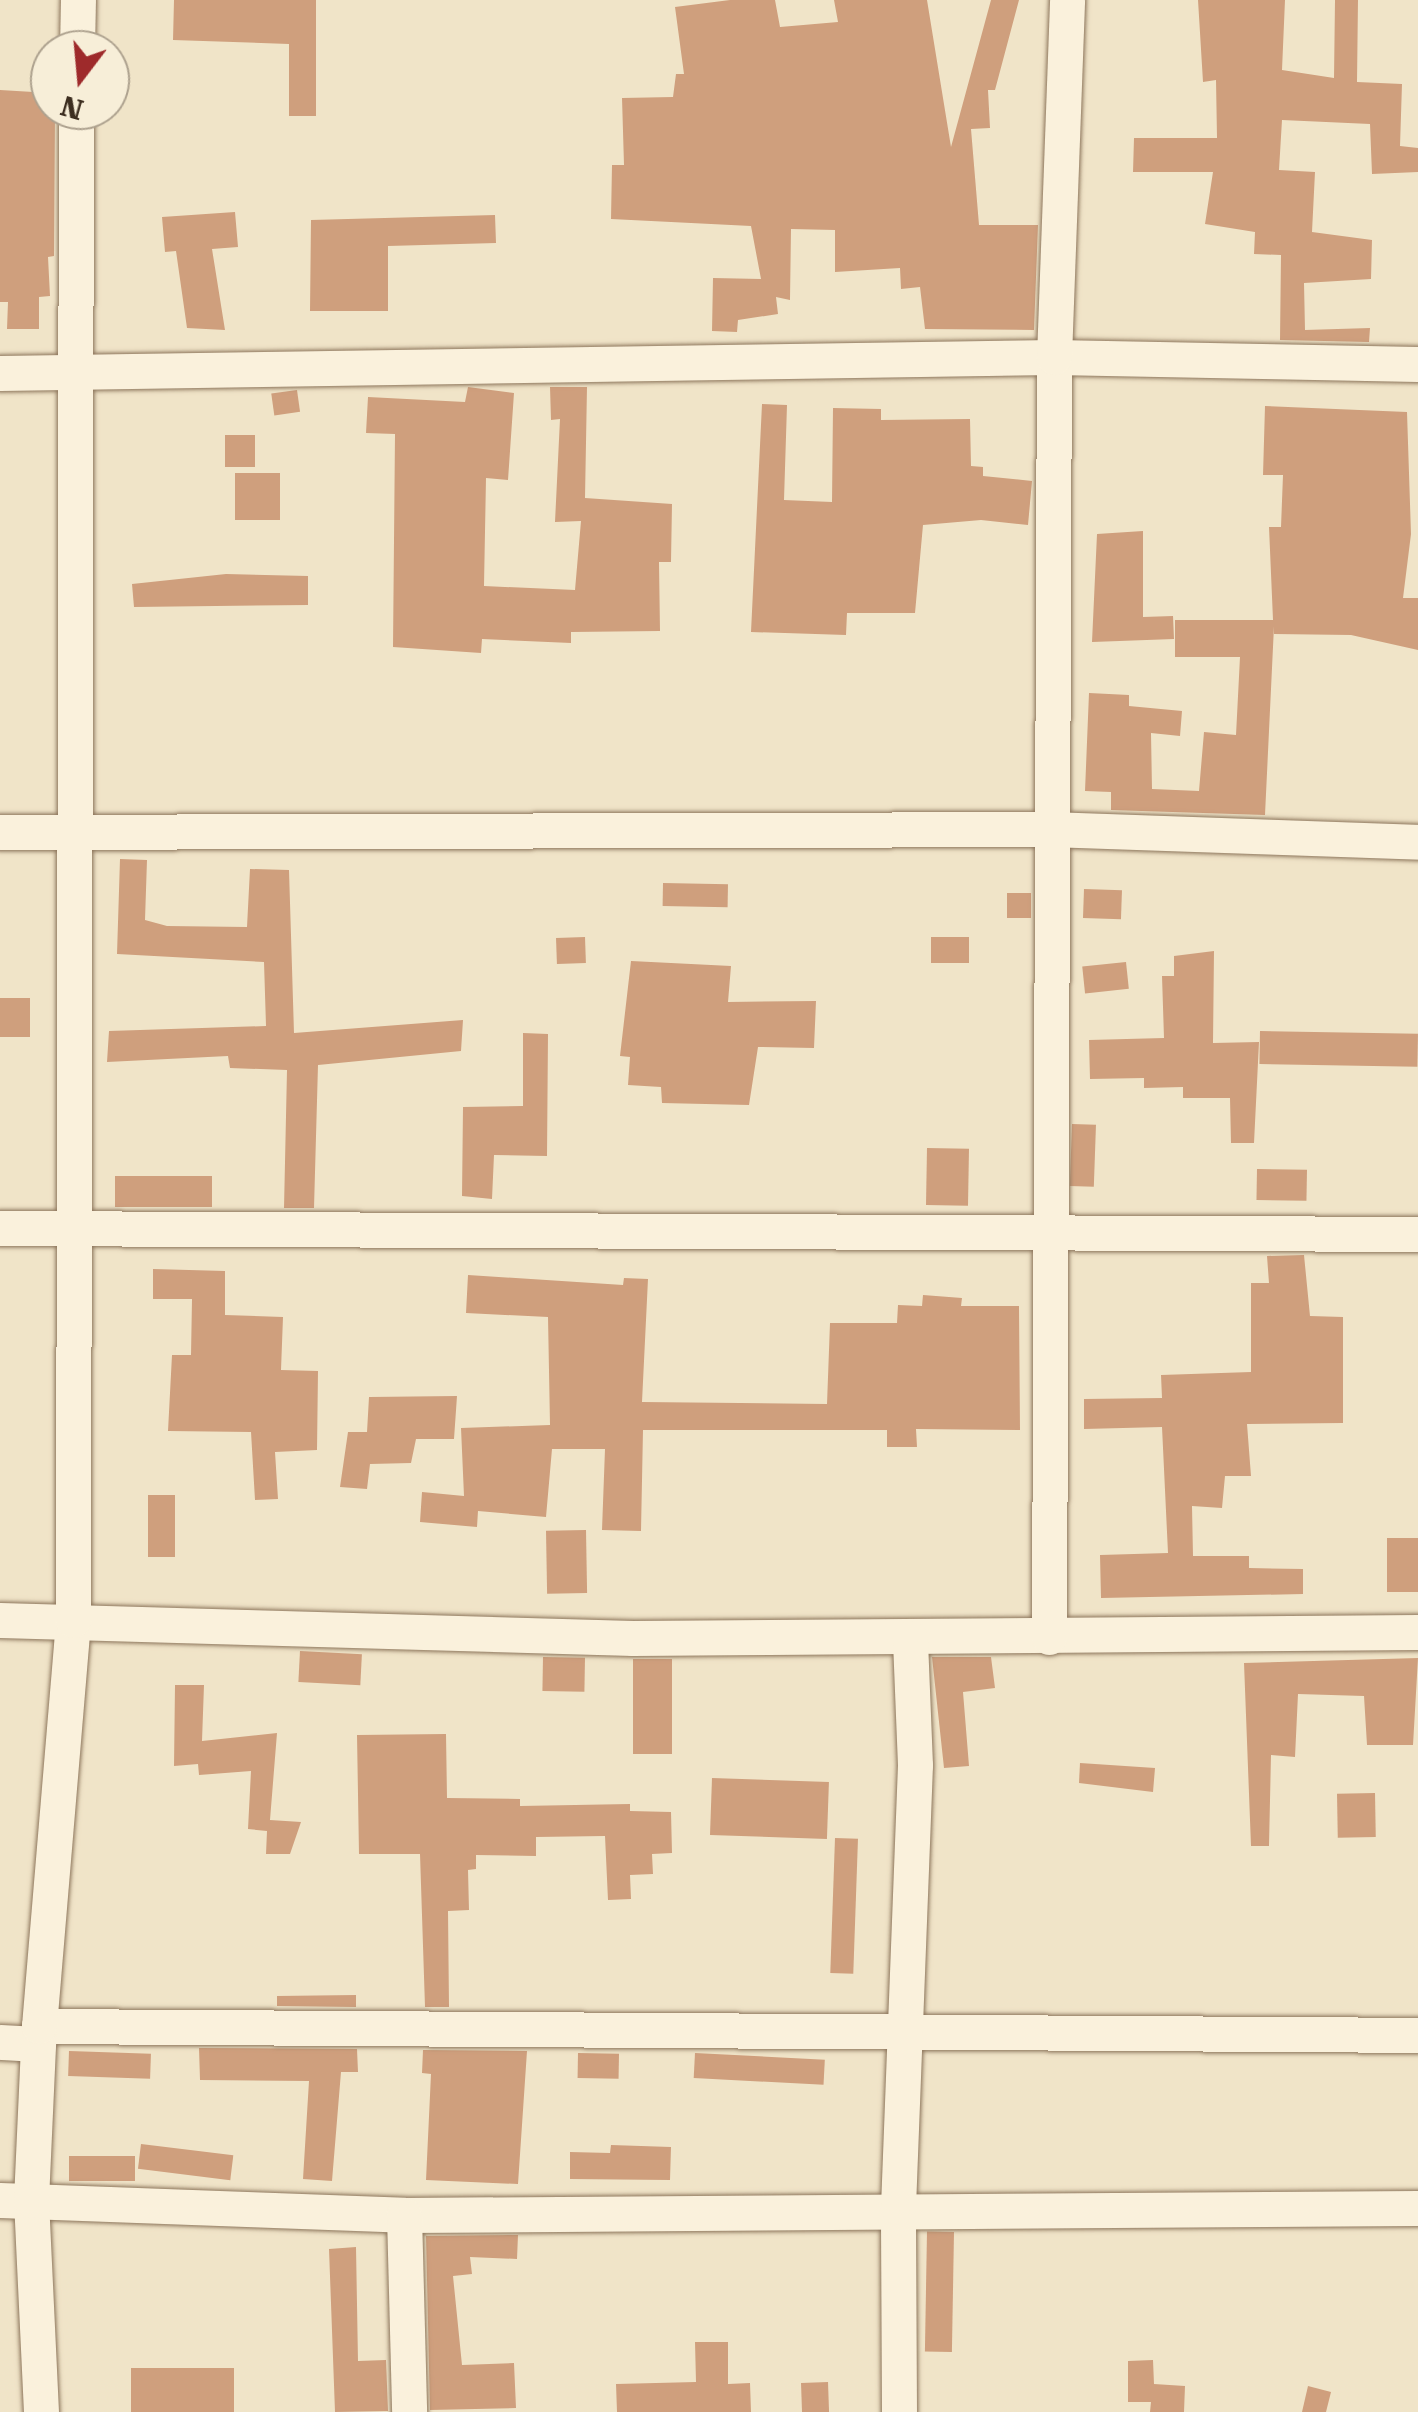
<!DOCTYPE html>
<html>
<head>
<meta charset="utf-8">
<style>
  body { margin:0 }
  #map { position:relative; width:1418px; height:2412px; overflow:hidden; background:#f0e4c8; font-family:"Roboto Serif",serif }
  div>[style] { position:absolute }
  .building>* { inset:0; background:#cf9f7d; transform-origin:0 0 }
  .roads { filter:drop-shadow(0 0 2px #8d765c) drop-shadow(0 0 2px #8d765c) }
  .street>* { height:35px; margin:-17.5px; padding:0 17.5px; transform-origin:17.5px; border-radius:17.5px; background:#faf1dc }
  span { translate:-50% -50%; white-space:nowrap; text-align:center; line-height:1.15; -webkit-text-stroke:8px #f7eed8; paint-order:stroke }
  .north { position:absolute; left:30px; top:30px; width:100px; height:100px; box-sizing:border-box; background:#f7eed8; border:2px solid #ada18e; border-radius:50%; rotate:196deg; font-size:28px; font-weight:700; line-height:40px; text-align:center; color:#3d2e20 }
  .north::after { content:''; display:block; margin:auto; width:35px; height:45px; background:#9e2a2b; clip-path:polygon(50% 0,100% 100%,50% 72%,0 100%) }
</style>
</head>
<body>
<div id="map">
  <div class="building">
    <div style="clip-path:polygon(174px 0,316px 0,316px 116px,289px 116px,289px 44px,173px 40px)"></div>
    <div style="clip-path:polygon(730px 0,775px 0,780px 27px,838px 22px,834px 0,927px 0,951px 147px,991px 0,1019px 0,995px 90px,988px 90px,990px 128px,971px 129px,979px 225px,1038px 225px,1034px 330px,925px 329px,920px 287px,901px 289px,900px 268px,835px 272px,835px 230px,791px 229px,790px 300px,776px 297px,778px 314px,738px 320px,737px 332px,712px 331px,713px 278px,761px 279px,751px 226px,611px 219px,612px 165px,624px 165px,622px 98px,673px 97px,676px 74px,684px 74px,675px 7px)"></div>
    <div style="clip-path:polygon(1198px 0,1285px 0,1282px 70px,1334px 78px,1335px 0,1358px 0,1357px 82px,1402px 84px,1400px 146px,1418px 148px,1418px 172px,1372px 174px,1370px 124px,1282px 120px,1279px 170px,1315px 172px,1312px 232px,1372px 240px,1371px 279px,1304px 283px,1305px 330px,1370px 328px,1369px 342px,1280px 340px,1281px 255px,1254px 254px,1255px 232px,1205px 224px,1213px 172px,1133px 172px,1134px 138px,1217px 138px,1216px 80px,1203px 82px)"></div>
    <div style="clip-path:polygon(0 90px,50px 93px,55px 110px,54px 256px,48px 257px,50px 296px,39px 297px,39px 329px,7px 329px,8px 302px,0 302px)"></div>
    <div style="clip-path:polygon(235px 212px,238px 247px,212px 249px,225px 330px,187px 328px,176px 251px,165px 252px,162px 217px)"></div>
    <div style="clip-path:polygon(495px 215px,496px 243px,388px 246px,388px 311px,310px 311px,311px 220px)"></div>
    <div style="clip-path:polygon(468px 387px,514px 393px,508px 480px,486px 478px,484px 586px,575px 590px,581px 521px,555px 522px,560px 419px,551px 420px,550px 387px,587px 387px,585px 498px,672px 504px,671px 562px,659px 562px,660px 631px,571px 632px,571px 643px,482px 639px,481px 653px,393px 647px,395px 434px,366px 433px,368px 397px,465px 402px)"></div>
    <div style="left:297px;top:390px;width:22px;height:26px;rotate:82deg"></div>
    <div style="clip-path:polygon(762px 404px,787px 405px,784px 500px,832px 502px,833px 408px,881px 409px,881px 420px,970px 419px,971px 466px,983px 467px,983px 476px,1032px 481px,1028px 525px,981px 520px,923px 525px,915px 613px,847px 613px,846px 635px,751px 632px)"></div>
    <div style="clip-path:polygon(1265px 406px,1407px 412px,1411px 534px,1403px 598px,1418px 598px,1418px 650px,1351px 635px,1274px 634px,1274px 626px,1265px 815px,1111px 810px,1111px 792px,1085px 791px,1089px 693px,1129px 695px,1129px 706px,1182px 711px,1180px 736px,1151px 733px,1152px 789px,1199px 791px,1204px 732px,1236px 735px,1240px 657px,1175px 657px,1175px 620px,1273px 620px,1269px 527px,1281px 527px,1283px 475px,1263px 475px)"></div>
    <div style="left:225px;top:435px;width:30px;height:32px"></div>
    <div style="left:235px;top:473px;width:45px;height:47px"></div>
    <div style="clip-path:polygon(1143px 531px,1143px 617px,1173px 616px,1174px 639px,1092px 642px,1097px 534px)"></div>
    <div style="clip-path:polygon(226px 574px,308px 576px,308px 605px,134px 607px,132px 584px)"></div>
    <div style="clip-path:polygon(120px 859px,147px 860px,145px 920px,167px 926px,247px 927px,250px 869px,289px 870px,294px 1033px,463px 1020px,461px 1051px,318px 1065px,314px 1208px,284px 1208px,287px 1070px,230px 1068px,228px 1056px,107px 1062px,109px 1031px,266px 1026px,264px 962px,117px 954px)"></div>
    <div style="left:663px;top:883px;width:65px;height:23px;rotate:1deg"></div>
    <div style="left:1084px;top:889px;width:38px;height:29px;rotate:2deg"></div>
    <div style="left:1007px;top:893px;width:24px;height:25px"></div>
    <div style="left:585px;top:937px;width:26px;height:29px;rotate:88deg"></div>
    <div style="left:931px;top:937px;width:38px;height:26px"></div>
    <div style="clip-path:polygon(1214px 951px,1213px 1043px,1259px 1042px,1254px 1143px,1231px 1143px,1230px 1098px,1183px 1098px,1183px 1087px,1144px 1088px,1144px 1078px,1090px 1079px,1089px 1040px,1164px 1038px,1162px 976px,1174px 976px,1174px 956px)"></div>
    <div style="clip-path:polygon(631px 961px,731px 966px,728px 1002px,816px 1001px,814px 1048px,758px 1047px,749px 1105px,662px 1103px,661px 1087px,628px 1085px,630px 1057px,620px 1056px)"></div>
    <div style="left:1126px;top:962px;width:27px;height:44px;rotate:84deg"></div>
    <div style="left:0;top:998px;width:30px;height:39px"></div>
    <div style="left:1260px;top:1031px;width:158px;height:33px;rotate:1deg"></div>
    <div style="clip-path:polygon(523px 1033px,548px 1034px,547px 1156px,494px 1155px,492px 1199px,462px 1196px,463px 1107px,523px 1106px)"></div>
    <div style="left:1072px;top:1124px;width:24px;height:62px;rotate:2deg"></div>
    <div style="left:927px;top:1148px;width:42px;height:57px;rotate:1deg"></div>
    <div style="left:1257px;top:1169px;width:50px;height:31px;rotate:1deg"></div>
    <div style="left:212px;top:1176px;width:31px;height:97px;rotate:90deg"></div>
    <div style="clip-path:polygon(1304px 1255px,1310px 1316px,1343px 1317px,1343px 1423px,1247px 1424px,1251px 1476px,1225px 1476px,1222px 1508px,1192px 1506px,1193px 1556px,1249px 1556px,1249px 1568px,1303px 1569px,1303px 1594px,1101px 1598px,1100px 1555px,1168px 1553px,1162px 1427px,1084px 1429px,1084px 1399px,1162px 1398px,1161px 1375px,1251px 1372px,1251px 1283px,1269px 1283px,1267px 1256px)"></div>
    <div style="clip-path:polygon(153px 1269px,225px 1271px,225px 1315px,283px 1317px,281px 1370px,318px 1371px,317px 1450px,275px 1452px,278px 1499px,255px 1500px,251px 1432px,168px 1431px,172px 1355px,191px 1355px,192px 1299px,153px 1299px)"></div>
    <div style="clip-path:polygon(468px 1275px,623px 1285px,624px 1278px,648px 1279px,642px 1402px,827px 1404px,830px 1323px,897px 1323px,898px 1305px,922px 1306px,923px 1295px,962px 1298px,961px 1306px,1019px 1306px,1020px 1430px,916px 1429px,917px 1447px,887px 1447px,887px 1430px,643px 1430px,641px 1531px,602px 1530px,605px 1449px,552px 1449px,546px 1517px,478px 1511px,477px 1527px,420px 1522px,422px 1492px,464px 1496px,461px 1428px,550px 1425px,548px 1317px,466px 1313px)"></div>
    <div style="clip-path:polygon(457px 1396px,454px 1439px,416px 1439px,411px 1463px,370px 1464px,367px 1489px,340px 1487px,348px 1432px,367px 1432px,369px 1397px)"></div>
    <div style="left:148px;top:1495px;width:27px;height:62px"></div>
    <div style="left:586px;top:1530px;width:63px;height:40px;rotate:89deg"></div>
    <div style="left:1418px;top:1538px;width:54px;height:31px;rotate:90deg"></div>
    <div style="left:300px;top:1651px;width:62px;height:31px;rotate:3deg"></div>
    <div style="left:543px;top:1657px;width:42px;height:34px;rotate:1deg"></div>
    <div style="clip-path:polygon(932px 1657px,991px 1657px,995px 1688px,963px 1692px,969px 1766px,944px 1768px)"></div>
    <div style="clip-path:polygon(1418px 1658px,1413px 1745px,1367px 1745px,1364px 1696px,1298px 1694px,1295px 1757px,1271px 1755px,1269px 1846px,1251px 1846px,1244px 1663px)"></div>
    <div style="left:633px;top:1659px;width:39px;height:95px"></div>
    <div style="clip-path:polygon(175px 1685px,204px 1685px,202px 1741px,277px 1733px,270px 1820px,301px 1822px,290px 1854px,266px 1854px,267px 1831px,248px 1829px,251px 1771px,199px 1775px,198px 1764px,174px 1766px)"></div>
    <div style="clip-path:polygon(446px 1734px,447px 1798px,520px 1799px,520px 1806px,630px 1804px,630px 1811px,671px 1812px,672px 1853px,652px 1854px,653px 1874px,630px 1875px,631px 1899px,608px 1900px,605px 1836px,536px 1837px,536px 1856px,476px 1855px,476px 1869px,468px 1870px,469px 1910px,448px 1911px,449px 2007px,425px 2007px,420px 1854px,359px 1854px,357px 1735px)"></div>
    <div style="clip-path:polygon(1080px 1763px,1155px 1768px,1153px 1792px,1079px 1783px)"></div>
    <div style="left:712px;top:1778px;width:117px;height:57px;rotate:2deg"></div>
    <div style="left:1375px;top:1793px;width:44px;height:38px;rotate:89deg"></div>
    <div style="left:835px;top:1838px;width:23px;height:135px;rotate:2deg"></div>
    <div style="clip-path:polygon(356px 1995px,356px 2007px,277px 2006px,277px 1996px)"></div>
    <div style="clip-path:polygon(199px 2048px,357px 2049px,358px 2072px,341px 2072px,332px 2181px,303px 2179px,309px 2081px,200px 2080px)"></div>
    <div style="clip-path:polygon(423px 2050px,527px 2051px,518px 2184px,426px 2180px,431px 2074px,422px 2073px)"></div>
    <div style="left:69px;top:2051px;width:82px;height:25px;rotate:2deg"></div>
    <div style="left:578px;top:2053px;width:41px;height:25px;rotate:1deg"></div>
    <div style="left:695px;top:2053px;width:130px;height:25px;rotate:3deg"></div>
    <div style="left:141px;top:2144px;width:93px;height:25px;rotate:7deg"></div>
    <div style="clip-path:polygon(611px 2145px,671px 2147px,670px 2180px,570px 2179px,570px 2152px,610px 2153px)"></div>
    <div style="left:69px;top:2156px;width:66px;height:25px"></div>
    <div style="left:954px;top:2232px;width:120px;height:27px;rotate:91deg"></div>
    <div style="clip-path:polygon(518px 2235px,517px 2259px,470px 2257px,472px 2274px,453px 2276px,462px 2365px,514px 2363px,516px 2408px,430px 2410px,426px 2236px)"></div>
    <div style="clip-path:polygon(356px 2247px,358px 2361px,386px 2360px,388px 2411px,335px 2412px,329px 2249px)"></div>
    <div style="clip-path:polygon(695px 2342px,728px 2342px,728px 2384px,750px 2383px,751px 2412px,617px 2412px,616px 2384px,696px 2382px)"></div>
    <div style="clip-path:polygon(1153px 2360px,1154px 2384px,1185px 2386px,1184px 2412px,1150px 2412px,1151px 2402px,1128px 2402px,1128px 2361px)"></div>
    <div style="left:234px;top:2368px;width:44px;height:103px;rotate:90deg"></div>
    <div style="left:828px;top:2382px;width:30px;height:27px;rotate:88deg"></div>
    <div style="clip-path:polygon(1308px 2386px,1331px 2392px,1326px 2412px,1302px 2412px)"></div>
  </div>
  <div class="roads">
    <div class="street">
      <div style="left:77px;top:50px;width:50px;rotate:-88.9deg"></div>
      <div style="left:0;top:373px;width:1054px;rotate:-0.87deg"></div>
      <div style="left:1054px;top:357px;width:364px;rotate:1.1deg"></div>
      <div style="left:0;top:832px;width:1052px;rotate:-0.16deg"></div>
      <div style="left:1052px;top:829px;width:366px;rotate:2deg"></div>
      <div style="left:0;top:1228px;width:1418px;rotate:0.24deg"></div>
      <div style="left:0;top:1620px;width:633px;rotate:1.63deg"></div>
      <div style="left:633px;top:1638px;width:785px;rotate:-0.44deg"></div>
      <div style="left:1049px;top:1637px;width:1280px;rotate:-89.78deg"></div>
      <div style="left:1054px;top:357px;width:357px;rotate:-87.9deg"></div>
      <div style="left:39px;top:2026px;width:1379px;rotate:0.37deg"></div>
      <div style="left:0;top:2042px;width:38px;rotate:3deg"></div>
      <div style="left:0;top:2200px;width:404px;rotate:2.1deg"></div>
      <div style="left:404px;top:2215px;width:1014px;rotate:-0.4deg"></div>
      <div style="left:404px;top:2215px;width:197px;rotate:88.5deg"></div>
      <div style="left:41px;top:2412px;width:212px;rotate:-92.7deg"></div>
      <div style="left:31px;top:2200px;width:174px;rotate:-87.4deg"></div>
      <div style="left:39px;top:2026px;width:407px;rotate:-85.2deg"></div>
      <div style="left:73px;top:1620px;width:1510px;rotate:-89.89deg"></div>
      <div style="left:899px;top:2412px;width:205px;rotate:-90.3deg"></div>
      <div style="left:898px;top:2207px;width:442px;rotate:-87.8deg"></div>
      <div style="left:915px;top:1765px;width:127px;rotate:-92.3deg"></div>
    </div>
  </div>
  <div class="north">N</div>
</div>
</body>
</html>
